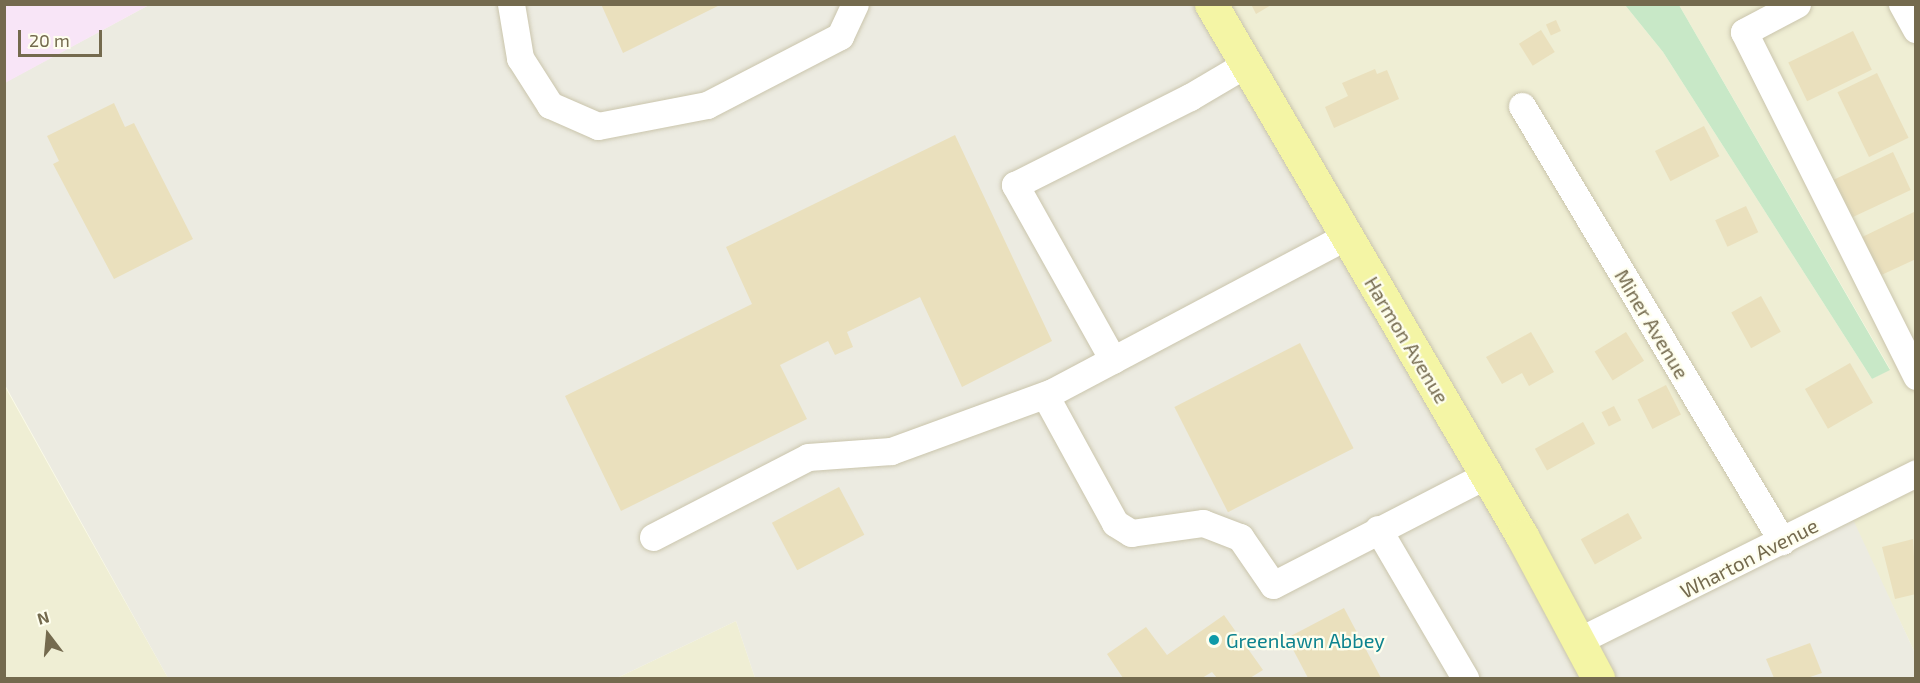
<!DOCTYPE html>
<html>
<head>
<meta charset="utf-8">
<style>
  body { margin:0 }
  #map { position:relative; width:1920px; height:683px; overflow:hidden; background:#fbfbe8; font-family:"Exo 2",sans-serif }
  div>[style] { position:absolute }
  .residential>* { inset:0; background:#efeed4 }
  .industrial>* { inset:0; background:#ecebe1 }
  .education>* { inset:0; background:#f8e5f7 }
  .green>* { inset:0; background:#c8e8c7 }
  .building>* { inset:0; background:#eae0bd; transform-origin:0 0 }
  .roads { filter:drop-shadow(0 0 2px #cac5ac) drop-shadow(0 0 2px #cac5ac) }
  .minor>* { height:27px; margin:-13.5px; padding:0 13.5px; transform-origin:13.5px; border-radius:13.5px; background:#fff }
  .major>* { height:33px; margin:-16.5px; padding:0 16.5px; transform-origin:16.5px; border-radius:16.5px; background:#f4f5a5 }
  .dots>* { width:16px; height:16px; translate:-50% -50%; box-sizing:border-box; border:3px solid #fefeee; border-radius:50% }
  span { translate:-50% -50%; white-space:nowrap; text-align:center; line-height:1.15; -webkit-text-stroke:4.5px #fefeee; paint-order:stroke }
  .street-label { font-size:20px; color:#746a4e }
  .culture-label { font-size:20px; color:#0d838f }
  .left { translate:0 -50%; text-align:left }
  .frame { position:absolute; inset:0; border:6px solid #746a4e; pointer-events:none }
  .north { position:absolute; left:18px; top:605px; width:60px; height:60px; -webkit-text-stroke:4px #fefeee; paint-order:stroke; rotate:344deg; font-size:16px; font-weight:700; line-height:24px; text-align:center; color:#746a4e }
  .north::after { content:''; display:block; margin:auto; width:21px; height:27px; background:#746a4e; clip-path:polygon(50% 0,100% 100%,50% 72%,0 100%) }
  .scale { position:absolute; left:18px; top:30px; width:84px; height:27px; box-sizing:border-box; border:3px solid #746a4e; border-top:0; padding-left:8px; font-size:18px; line-height:21px; white-space:nowrap; color:#746a4e; -webkit-text-stroke:4px #fefeee; paint-order:stroke }
</style>
</head>
<body>
<div id="map">
  <div class="residential">
    <div style="clip-path:polygon(1222px 5px,1625px 5px,1663px 52px,1872px 379px,1890px 369px,1679px 5px,1915px 5px,1915px 653px,1850px 516px,1592px 647px)"></div>
    <div style="clip-path:polygon(4px 385px,77px 516px,168px 678px,5px 678px)"></div>
    <div style="clip-path:polygon(736px 621px,755px 678px,617px 678px)"></div>
  </div>
  <div class="industrial">
    <div style="clip-path:polygon(149px 5px,1222px 5px,1591px 647px,1851px 515px,1915px 653px,1915px 678px,755px 678px,736px 621px,617px 678px,168px 678px,5px 385px,4px 83px)"></div>
  </div>
  <div class="education">
    <div style="clip-path:polygon(5px 4px,149px 4px,149px 5px,5px 83px)"></div>
  </div>
  <div class="green">
    <div style="clip-path:polygon(1625px 5px,1679px 5px,1890px 370px,1872px 379px,1663px 52px)"></div>
  </div>
  <div class="building">
    <div style="clip-path:polygon(601px 4px,722px 4px,623px 53px)"></div>
    <div style="clip-path:polygon(1251px 4px,1273px 4px,1256px 14px)"></div>
    <div style="left:1556px;top:20px;width:12px;height:11px;rotate:66deg"></div>
    <div style="left:1541px;top:30px;width:26px;height:26px;rotate:58deg"></div>
    <div style="left:1853px;top:31px;width:43px;height:72px;rotate:64deg"></div>
    <div style="clip-path:polygon(1375px 69px,1377px 74px,1387px 70px,1399px 99px,1334px 128px,1325px 107px,1348px 96px,1342px 83px)"></div>
    <div style="left:1877px;top:73px;width:72px;height:44px;rotate:64deg"></div>
    <div style="clip-path:polygon(114px 103px,125px 127px,134px 123px,193px 239px,114px 279px,53px 164px,59px 161px,47px 136px)"></div>
    <div style="left:1704px;top:126px;width:34px;height:55px;rotate:63deg"></div>
    <div style="clip-path:polygon(955px 135px,1052px 341px,962px 387px,920px 297px,847px 332px,853px 347px,835px 355px,828px 341px,780px 365px,807px 419px,621px 511px,565px 396px,752px 304px,726px 247px)"></div>
    <div style="left:1893px;top:152px;width:42px;height:72px;rotate:65deg"></div>
    <div style="left:1746px;top:206px;width:29px;height:34px;rotate:65deg"></div>
    <div style="clip-path:polygon(1916px 211px,1916px 259px,1877px 277px,1858px 239px)"></div>
    <div style="left:1761px;top:296px;width:41px;height:34px;rotate:61deg"></div>
    <div style="clip-path:polygon(1531px 332px,1554px 372px,1529px 386px,1522px 373px,1502px 384px,1486px 357px)"></div>
    <div style="left:1626px;top:332px;width:34px;height:37px;rotate:58deg"></div>
    <div style="left:1300px;top:343px;width:118px;height:141px;rotate:63deg"></div>
    <div style="left:1850px;top:363px;width:46px;height:52px;rotate:60deg"></div>
    <div style="left:1666px;top:385px;width:33px;height:32px;rotate:63deg"></div>
    <div style="left:1614px;top:406px;width:16px;height:14px;rotate:63deg"></div>
    <div style="left:1583px;top:422px;width:25px;height:55px;rotate:61deg"></div>
    <div style="left:839px;top:487px;width:54px;height:76px;rotate:62deg"></div>
    <div style="left:1628px;top:513px;width:29px;height:54px;rotate:61deg"></div>
    <div style="clip-path:polygon(1913px 539px,1916px 594px,1895px 599px,1882px 547px)"></div>
    <div style="clip-path:polygon(1344px 608px,1381px 678px,1308px 678px,1287px 638px)"></div>
    <div style="clip-path:polygon(1224px 615px,1263px 670px,1250px 678px,1217px 678px,1212px 672px,1202px 678px,1123px 678px,1107px 654px,1146px 627px,1167px 655px)"></div>
    <div style="clip-path:polygon(1810px 643px,1822px 673px,1807px 678px,1774px 678px,1766px 659px)"></div>
  </div>
  <div class="roads">
    <div class="minor">
      <div style="left:511px;top:4px;width:55px;rotate:80.5deg"></div>
      <div style="left:520px;top:58px;width:56px;rotate:57.4deg"></div>
      <div style="left:550px;top:105px;width:52px;rotate:23.6deg"></div>
      <div style="left:598px;top:126px;width:111px;rotate:-10.9deg"></div>
      <div style="left:707px;top:105px;width:150px;rotate:-27.4deg"></div>
      <div style="left:840px;top:36px;width:35px;rotate:-65deg"></div>
      <div style="left:1797px;top:4px;width:60px;rotate:152.2deg"></div>
      <div style="left:1744px;top:32px;width:385px;rotate:63.4deg"></div>
      <div style="left:1902px;top:4px;width:29px;rotate:61deg"></div>
      <div style="left:1522px;top:106px;width:507px;rotate:59.13deg"></div>
      <div style="left:1113px;top:360px;width:201px;rotate:-119.2deg"></div>
      <div style="left:1015px;top:185px;width:196px;rotate:-26.7deg"></div>
      <div style="left:1190px;top:97px;width:65px;rotate:-30.5deg"></div>
      <div style="left:1045px;top:395px;width:146px;rotate:61.3deg"></div>
      <div style="left:1115px;top:523px;width:19px;rotate:32deg"></div>
      <div style="left:1131px;top:533px;width:73px;rotate:-7.9deg"></div>
      <div style="left:1203px;top:523px;width:40px;rotate:21deg"></div>
      <div style="left:1240px;top:537px;width:58px;rotate:55.5deg"></div>
      <div style="left:1273px;top:585px;width:240px;rotate:-27.3deg"></div>
      <div style="left:1378px;top:529px;width:173px;rotate:59.7deg"></div>
      <div style="left:653px;top:537px;width:174px;rotate:-27.3deg"></div>
      <div style="left:808px;top:457px;width:83px;rotate:-4.1deg"></div>
      <div style="left:891px;top:451px;width:171px;rotate:-20.1deg"></div>
      <div style="left:1052px;top:392px;width:331px;rotate:-27.9deg"></div>
      <div style="left:1580px;top:640px;width:375px;rotate:-26.4deg"></div>
    </div>
    <div class="major">
      <div style="left:1211px;top:4px;width:616px;rotate:59.69deg"></div>
      <div style="left:1522px;top:536px;width:161px;rotate:61.8deg"></div>
    </div>
  </div>
  <div class="dots">
    <div style="left:1214px;top:640px;background:#0f9aa8"></div>
  </div>
  <div class="street-label">
    <span style="left:1652px;top:324px;rotate:59deg">Miner Avenue</span>
    <span style="left:1407px;top:340px;rotate:59deg">Harmon Avenue</span>
    <span style="left:1749px;top:558px;rotate:-27deg">Wharton Avenue</span>
  </div>
  <div class="culture-label">
    <span class="left" style="left:1226px;top:640px">Greenlawn Abbey</span>
  </div>
  <div class="frame"></div>
  <div class="north">N</div>
  <div class="scale">20 m</div>
</div>
</body>
</html>
